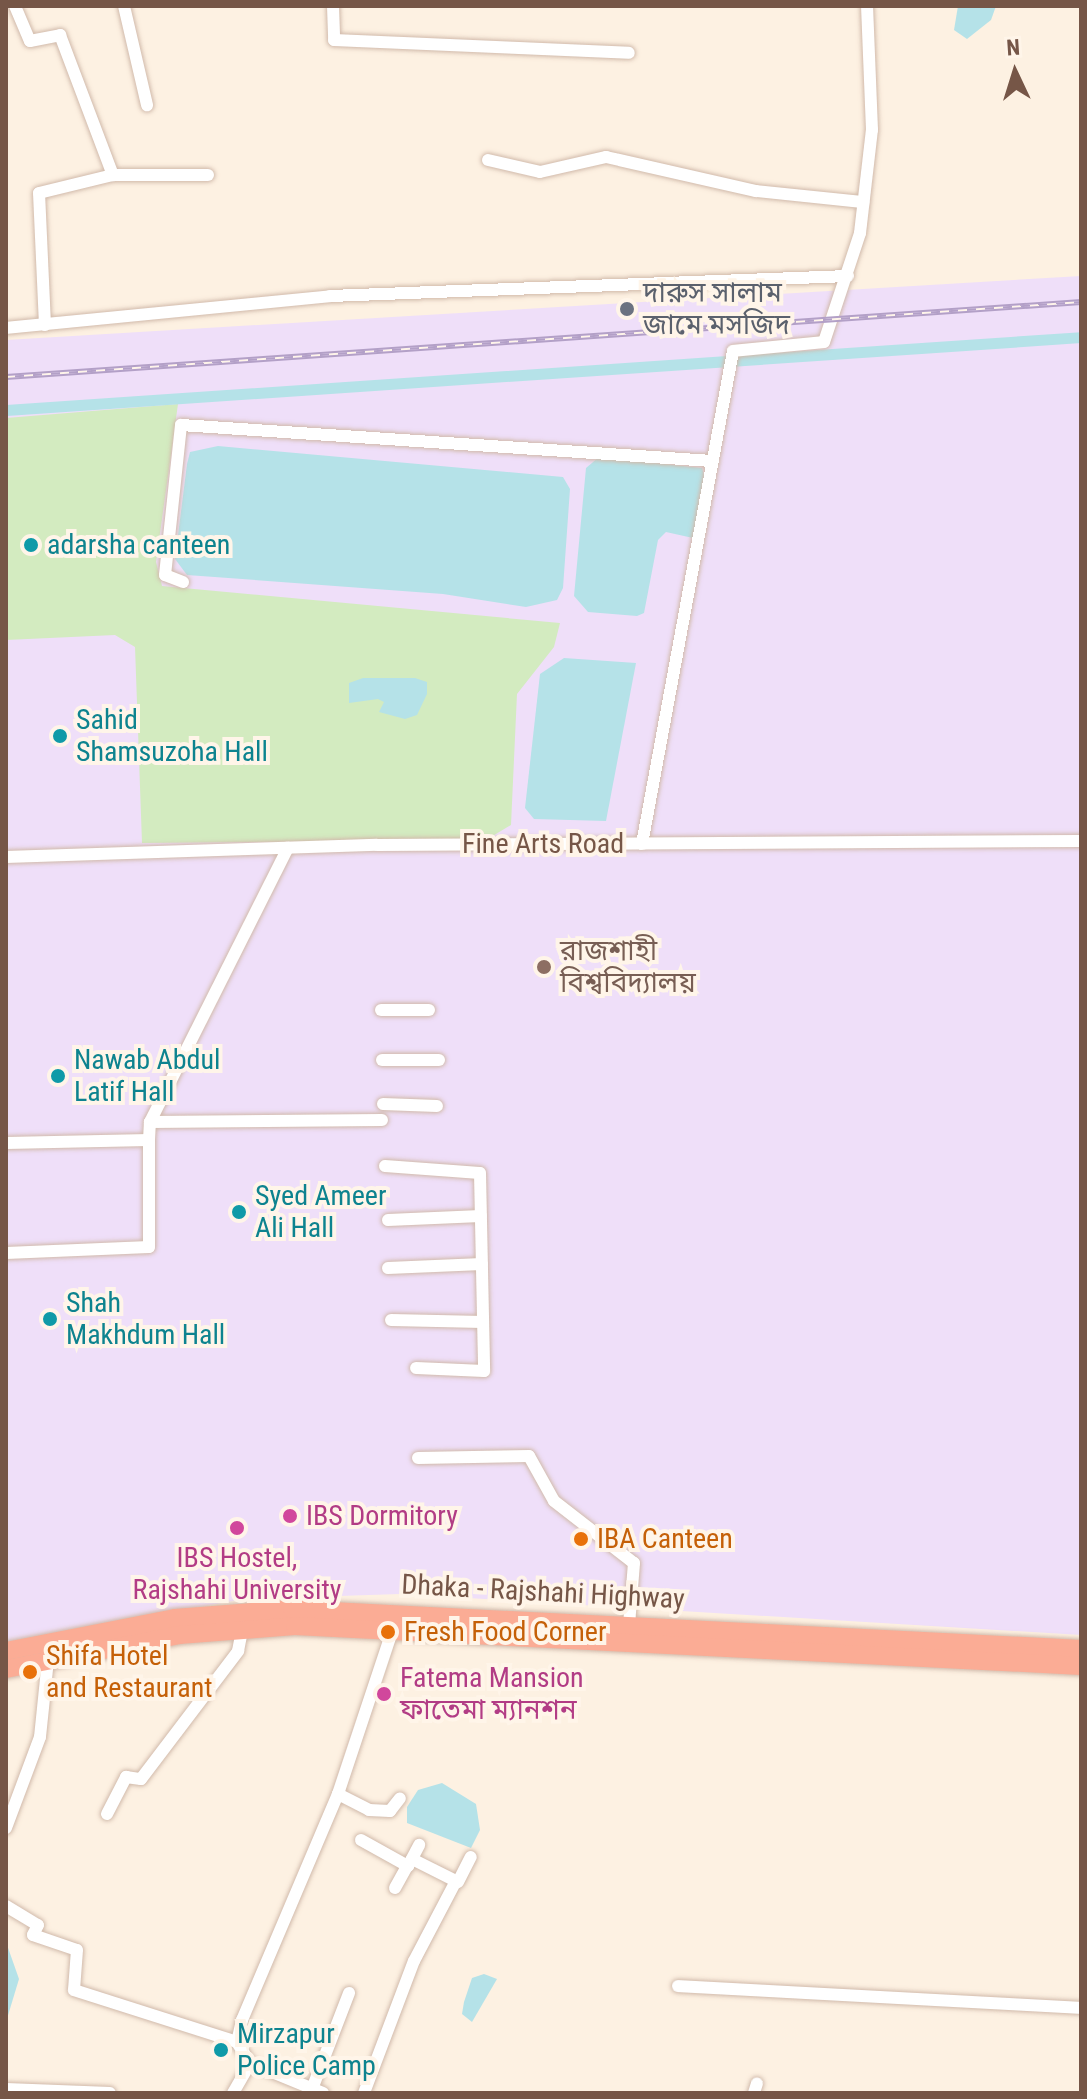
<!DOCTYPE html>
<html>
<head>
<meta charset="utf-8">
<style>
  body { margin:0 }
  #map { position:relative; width:1087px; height:2099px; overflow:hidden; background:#fdf1e2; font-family:"Roboto Condensed","Noto Sans Bengali",sans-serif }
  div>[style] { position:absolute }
  .education>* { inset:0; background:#efdff9 }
  .green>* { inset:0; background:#d3ebc0 }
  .water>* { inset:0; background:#b5e2e8 }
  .canal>* { height:11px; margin:-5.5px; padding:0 5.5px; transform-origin:5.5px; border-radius:5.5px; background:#b5e2e8 }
  .roads { filter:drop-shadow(0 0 2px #d1baab) drop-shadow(0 0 2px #d1baab) }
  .minor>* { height:12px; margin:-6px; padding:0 6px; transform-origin:6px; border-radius:6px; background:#fff }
  .highway>* { height:18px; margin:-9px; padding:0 9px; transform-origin:9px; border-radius:9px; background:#fbac95 }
  .rail>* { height:6px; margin-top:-3px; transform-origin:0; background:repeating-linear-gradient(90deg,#fff5e9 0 9px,#b3a0c7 0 18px); box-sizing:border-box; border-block:2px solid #b3a0c7 }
  .dots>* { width:22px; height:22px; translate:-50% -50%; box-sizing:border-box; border:4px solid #fff5e9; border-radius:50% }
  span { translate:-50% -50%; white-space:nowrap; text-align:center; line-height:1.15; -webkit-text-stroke:8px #fff5e9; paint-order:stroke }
  .worship-label { font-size:28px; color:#5b616d }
  .left { translate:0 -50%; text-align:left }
  .culture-label { font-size:28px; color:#0d838f }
  .street-label { font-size:28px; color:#765647 }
  .education-label { font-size:28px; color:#785e54 }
  .hotel-label { font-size:28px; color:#b23c85 }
  .food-label { font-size:28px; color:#c56008 }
  .frame { position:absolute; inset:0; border:8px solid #765647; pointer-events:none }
  .north { position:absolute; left:975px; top:32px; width:80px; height:80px; -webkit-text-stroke:6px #fff5e9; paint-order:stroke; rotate:356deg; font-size:22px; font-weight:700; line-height:32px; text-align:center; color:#765647 }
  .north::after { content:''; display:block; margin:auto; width:28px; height:36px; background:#765647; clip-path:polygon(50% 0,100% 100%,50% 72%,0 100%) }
</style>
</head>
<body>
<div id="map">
  <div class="education">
    <div style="clip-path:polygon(1081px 276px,1081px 1635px,400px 1594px,244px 1599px,6px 1642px,6px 340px)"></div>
  </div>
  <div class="green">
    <div style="clip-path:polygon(178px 404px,156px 562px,162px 586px,560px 623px,554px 647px,517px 694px,511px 825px,486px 840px,142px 843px,135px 647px,115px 635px,6px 640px,6px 418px)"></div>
  </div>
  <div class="water">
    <div style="clip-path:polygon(958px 6px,996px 6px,991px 20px,967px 39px,954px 30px)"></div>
    <div style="clip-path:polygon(218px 446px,563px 477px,570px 489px,563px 588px,557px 600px,526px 607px,443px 594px,187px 575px,175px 559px,187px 464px,190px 452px)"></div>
    <div style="clip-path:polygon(599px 457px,702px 468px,704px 475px,693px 538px,666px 532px,658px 540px,644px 613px,637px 616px,588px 612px,574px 596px,586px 468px)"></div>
    <div style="clip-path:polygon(564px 658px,636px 663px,606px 821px,534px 819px,525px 808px,540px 674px)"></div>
    <div style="clip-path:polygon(363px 678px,415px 678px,427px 682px,427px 694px,417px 715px,405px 719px,379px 712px,384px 702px,378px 699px,349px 703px,349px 683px)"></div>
    <div style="clip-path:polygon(442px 1783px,476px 1804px,480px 1830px,471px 1848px,407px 1823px,407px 1807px,418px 1790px)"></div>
    <div style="clip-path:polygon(6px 1942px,19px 1979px,6px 2022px)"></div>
    <div style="clip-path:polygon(484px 1974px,497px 1979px,472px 2022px,462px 2014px,464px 2002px,472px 1978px)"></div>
  </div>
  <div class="canal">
    <div style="left:6px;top:410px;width:1077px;rotate:-3.88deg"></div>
  </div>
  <div class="roads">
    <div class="minor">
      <div style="left:15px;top:6px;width:38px;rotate:67deg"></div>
      <div style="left:30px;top:41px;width:31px;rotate:-11deg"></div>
      <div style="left:60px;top:35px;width:150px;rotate:69.3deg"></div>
      <div style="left:113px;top:175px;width:95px"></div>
      <div style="left:124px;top:6px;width:102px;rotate:76.9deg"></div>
      <div style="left:333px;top:6px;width:34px;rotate:88deg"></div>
      <div style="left:334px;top:40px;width:295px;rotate:2.5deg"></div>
      <div style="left:488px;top:160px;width:53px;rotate:13deg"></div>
      <div style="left:540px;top:172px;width:68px;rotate:-12.8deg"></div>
      <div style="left:606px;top:157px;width:154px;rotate:12.8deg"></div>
      <div style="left:756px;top:191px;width:108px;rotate:5.9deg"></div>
      <div style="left:45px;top:325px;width:132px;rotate:-92.6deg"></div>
      <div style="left:39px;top:193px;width:76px;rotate:-13.7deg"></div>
      <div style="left:6px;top:328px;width:326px;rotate:-5.6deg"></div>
      <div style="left:330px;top:296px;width:518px;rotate:-2.21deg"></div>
      <div style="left:183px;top:582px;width:19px;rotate:-159deg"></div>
      <div style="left:165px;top:575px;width:151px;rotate:-83.9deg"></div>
      <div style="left:181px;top:425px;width:532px;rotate:3.88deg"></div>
      <div style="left:642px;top:844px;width:501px;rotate:-79.54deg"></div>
      <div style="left:733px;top:351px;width:91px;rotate:-5.6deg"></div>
      <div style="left:824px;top:342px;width:115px;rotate:-71.7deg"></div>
      <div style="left:860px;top:233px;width:104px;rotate:-83.4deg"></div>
      <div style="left:872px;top:130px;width:124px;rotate:-92.3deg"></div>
      <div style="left:6px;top:857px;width:371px;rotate:-1.9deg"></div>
      <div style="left:377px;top:845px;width:704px;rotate:-0.33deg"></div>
      <div style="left:381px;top:1010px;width:48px"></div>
      <div style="left:382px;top:1060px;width:57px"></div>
      <div style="left:383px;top:1104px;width:54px;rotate:2.1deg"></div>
      <div style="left:150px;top:1122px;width:307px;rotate:-63.3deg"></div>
      <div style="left:6px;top:1143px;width:143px;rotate:-1.2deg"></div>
      <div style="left:149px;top:1140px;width:18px;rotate:-87deg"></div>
      <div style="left:150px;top:1122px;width:232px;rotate:-0.5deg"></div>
      <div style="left:385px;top:1166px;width:95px;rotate:4.2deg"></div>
      <div style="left:480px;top:1173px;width:198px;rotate:88.8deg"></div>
      <div style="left:484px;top:1371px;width:68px;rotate:-177.5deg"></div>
      <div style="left:388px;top:1220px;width:93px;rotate:-2.5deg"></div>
      <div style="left:6px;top:1253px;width:143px;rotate:-2.4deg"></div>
      <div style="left:149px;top:1247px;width:107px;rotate:-90deg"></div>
      <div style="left:388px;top:1268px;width:94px;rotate:-2.4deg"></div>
      <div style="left:391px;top:1320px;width:92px;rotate:1.2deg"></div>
      <div style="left:418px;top:1458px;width:111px;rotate:-1deg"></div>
      <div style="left:529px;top:1456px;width:51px;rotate:60.9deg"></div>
      <div style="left:554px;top:1501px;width:101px;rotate:37.8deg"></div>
      <div style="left:634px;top:1563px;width:62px;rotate:94.6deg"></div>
      <div style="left:338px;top:1794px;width:35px;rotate:27deg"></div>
      <div style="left:369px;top:1810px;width:21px;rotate:3deg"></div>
      <div style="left:390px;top:1811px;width:16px;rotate:-52deg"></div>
      <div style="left:107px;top:1814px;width:42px;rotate:-62.8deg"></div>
      <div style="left:126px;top:1777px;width:15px;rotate:8deg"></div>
      <div style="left:141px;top:1779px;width:161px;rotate:-52.8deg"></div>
      <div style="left:238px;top:1651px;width:21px;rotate:-79deg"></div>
      <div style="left:6px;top:1828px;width:97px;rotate:-69.5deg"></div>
      <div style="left:40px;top:1737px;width:78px;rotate:-84.1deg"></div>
      <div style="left:361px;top:1840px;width:54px;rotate:29deg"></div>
      <div style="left:408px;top:1866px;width:24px;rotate:-62deg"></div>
      <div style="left:412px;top:1859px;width:51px;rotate:26.6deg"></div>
      <div style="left:458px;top:1882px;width:28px;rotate:-63deg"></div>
      <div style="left:395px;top:1888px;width:25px;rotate:-61deg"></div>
      <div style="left:6px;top:1906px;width:37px;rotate:31deg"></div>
      <div style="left:38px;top:1925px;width:11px;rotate:117deg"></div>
      <div style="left:33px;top:1935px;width:46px;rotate:18.8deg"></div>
      <div style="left:77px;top:1950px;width:40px;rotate:94.3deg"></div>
      <div style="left:74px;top:1990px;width:171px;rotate:17.7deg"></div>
      <div style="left:678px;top:1986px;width:404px;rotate:3.1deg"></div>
      <div style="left:250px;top:2063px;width:79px;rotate:22.3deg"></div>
      <div style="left:6px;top:2089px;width:104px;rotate:2.2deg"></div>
      <div style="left:312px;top:2089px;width:103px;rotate:-68.9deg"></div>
      <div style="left:233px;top:2093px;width:34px;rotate:-60deg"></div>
      <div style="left:250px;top:2063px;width:25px;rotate:-122deg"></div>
      <div style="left:237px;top:2042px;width:23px;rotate:-77deg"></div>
      <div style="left:242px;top:2020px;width:246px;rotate:-67deg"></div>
      <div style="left:338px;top:1794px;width:177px;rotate:-71.6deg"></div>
      <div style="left:364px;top:2093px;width:141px;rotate:-69.3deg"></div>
      <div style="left:414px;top:1961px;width:90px;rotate:-62.3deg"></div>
      <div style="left:754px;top:2093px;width:10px;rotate:-73deg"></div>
    </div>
    <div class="highway">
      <div style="left:6px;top:1651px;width:172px;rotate:-11deg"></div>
      <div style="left:175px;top:1618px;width:117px;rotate:-4.4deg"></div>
      <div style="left:292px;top:1609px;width:790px;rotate:2.9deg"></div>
      <div style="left:6px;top:1669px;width:176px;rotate:-11.1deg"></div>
      <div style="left:179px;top:1635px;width:116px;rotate:-4.4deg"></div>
      <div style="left:295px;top:1626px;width:787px;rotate:2.91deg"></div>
    </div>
  </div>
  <div class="rail">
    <div style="left:6px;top:377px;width:1078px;rotate:-3.99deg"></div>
  </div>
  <div class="dots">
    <div style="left:627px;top:309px;background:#6b7280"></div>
    <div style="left:31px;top:545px;background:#0f9aa8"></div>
    <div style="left:60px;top:736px;background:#0f9aa8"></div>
    <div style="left:544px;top:967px;background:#8d6e63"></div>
    <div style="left:58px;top:1076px;background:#0f9aa8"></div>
    <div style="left:239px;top:1212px;background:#0f9aa8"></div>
    <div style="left:50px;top:1319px;background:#0f9aa8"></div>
    <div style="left:290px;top:1516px;background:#d1479c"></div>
    <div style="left:237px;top:1528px;background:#d1479c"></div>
    <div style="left:581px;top:1539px;background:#e8710a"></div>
    <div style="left:388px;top:1632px;background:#e8710a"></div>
    <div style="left:30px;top:1672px;background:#e8710a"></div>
    <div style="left:384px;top:1694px;background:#d1479c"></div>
    <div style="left:221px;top:2050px;background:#0f9aa8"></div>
  </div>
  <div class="worship-label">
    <span class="left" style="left:643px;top:309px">দারুস সালাম<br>জামে মসজিদ</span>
  </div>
  <div class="culture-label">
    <span class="left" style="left:47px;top:545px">adarsha canteen</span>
    <span class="left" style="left:76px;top:736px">Sahid<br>Shamsuzoha Hall</span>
    <span class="left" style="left:74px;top:1076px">Nawab Abdul<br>Latif Hall</span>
    <span class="left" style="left:255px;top:1212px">Syed Ameer<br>Ali Hall</span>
    <span class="left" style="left:66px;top:1319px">Shah<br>Makhdum Hall</span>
    <span class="left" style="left:237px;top:2050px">Mirzapur<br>Police Camp</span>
  </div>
  <div class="street-label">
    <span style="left:543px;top:844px">Fine Arts Road</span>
    <span style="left:543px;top:1592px;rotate:3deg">Dhaka - Rajshahi Highway</span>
  </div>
  <div class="education-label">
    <span class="left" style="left:560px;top:967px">রাজশাহী<br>বিশ্ববিদ্যালয়</span>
  </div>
  <div class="hotel-label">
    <span class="left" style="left:306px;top:1516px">IBS Dormitory</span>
    <span style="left:237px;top:1574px">IBS Hostel,<br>Rajshahi University</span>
    <span class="left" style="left:400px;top:1694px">Fatema Mansion<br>ফাতেমা ম্যানশন</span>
  </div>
  <div class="food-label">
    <span class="left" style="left:597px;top:1539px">IBA Canteen</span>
    <span class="left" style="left:404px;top:1632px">Fresh Food Corner</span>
    <span class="left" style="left:46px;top:1672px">Shifa Hotel<br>and Restaurant</span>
  </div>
  <div class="frame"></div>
  <div class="north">N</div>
</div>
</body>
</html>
